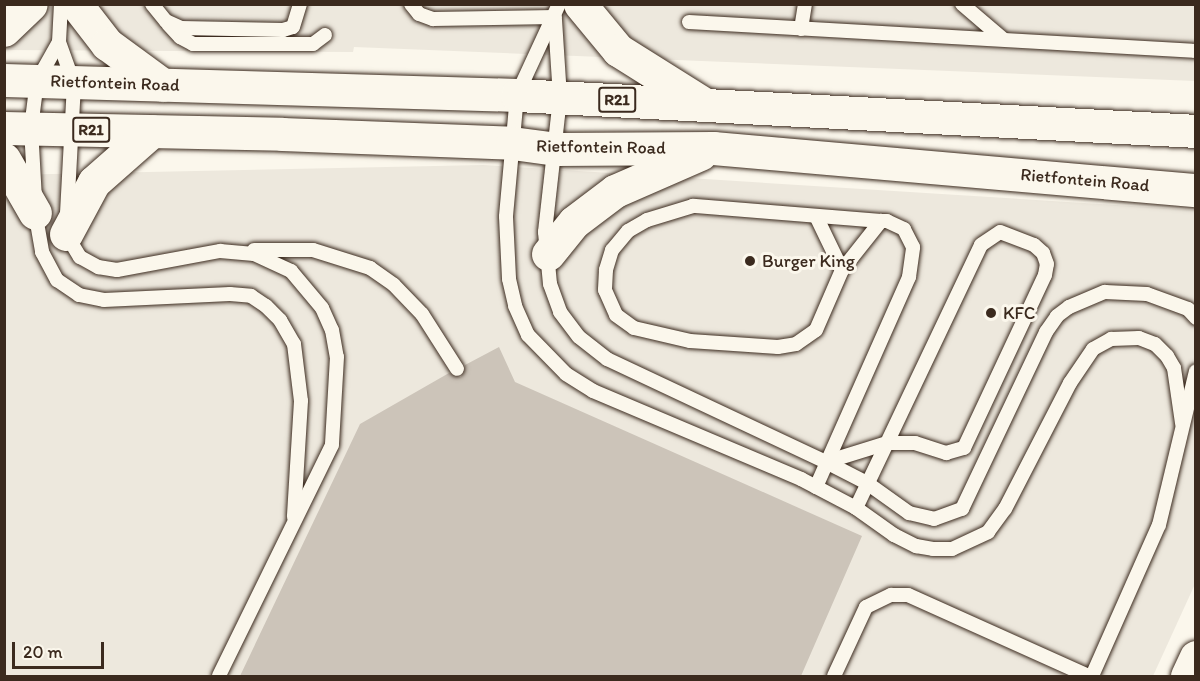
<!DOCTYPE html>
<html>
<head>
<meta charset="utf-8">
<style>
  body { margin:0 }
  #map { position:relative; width:1200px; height:681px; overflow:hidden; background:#fbf7ec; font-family:Itim,sans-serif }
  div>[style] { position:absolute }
  .built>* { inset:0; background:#ede8dd }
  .building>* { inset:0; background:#ccc4b9 }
  .roads { filter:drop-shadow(0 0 2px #3b2a1e) drop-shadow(0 0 2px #3b2a1e) }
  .lane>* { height:14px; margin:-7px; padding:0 7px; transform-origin:7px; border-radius:7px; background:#fbf7ec }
  .secondary>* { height:33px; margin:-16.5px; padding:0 16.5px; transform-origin:16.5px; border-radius:16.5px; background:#fbf7ec }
  .primary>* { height:33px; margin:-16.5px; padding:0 16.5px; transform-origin:16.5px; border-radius:16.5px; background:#fbf7ec }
  .dots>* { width:16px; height:16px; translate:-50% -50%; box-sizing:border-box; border:3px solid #fbf7ec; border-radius:50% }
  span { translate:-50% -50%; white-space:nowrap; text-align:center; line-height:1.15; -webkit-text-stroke:6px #fbf7ec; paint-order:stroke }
  .shield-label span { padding:2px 4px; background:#fbf7ec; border:2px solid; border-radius:4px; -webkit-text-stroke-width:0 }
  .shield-label { font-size:16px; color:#3b2a1e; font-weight:700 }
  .street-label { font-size:18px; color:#3b2a1e }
  .poi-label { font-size:18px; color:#3b2a1e }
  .left { translate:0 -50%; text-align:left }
  .frame { position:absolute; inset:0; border:6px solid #3b2a1e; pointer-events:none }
  .scale { position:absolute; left:12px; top:642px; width:92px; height:27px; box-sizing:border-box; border:3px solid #3b2a1e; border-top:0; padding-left:8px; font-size:18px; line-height:21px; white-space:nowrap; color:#3b2a1e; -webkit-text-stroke:4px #fbf7ec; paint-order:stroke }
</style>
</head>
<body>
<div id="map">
  <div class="built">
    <div style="clip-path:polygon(5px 4px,1196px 5px,1195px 81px,354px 47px,353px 52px,5px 50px)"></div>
    <div style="clip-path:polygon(483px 165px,1195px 210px,1195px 584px,1153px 676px,5px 676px,4px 175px)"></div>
  </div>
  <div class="building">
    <div style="clip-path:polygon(499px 347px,515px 382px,862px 536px,801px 676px,240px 676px,360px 424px,449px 373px,461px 377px,465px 365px)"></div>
  </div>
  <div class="roads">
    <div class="lane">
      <div style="left:61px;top:4px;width:38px;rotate:93deg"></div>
      <div style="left:59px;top:42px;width:45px;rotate:70.3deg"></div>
      <div style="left:74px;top:84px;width:128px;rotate:93.1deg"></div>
      <div style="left:152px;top:4px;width:22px;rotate:51deg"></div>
      <div style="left:166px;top:21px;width:17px;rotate:25deg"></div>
      <div style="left:181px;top:28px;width:102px;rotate:1.1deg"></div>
      <div style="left:283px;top:30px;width:10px;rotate:-17deg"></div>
      <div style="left:293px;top:27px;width:24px;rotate:-73deg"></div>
      <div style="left:411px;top:4px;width:13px;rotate:51deg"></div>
      <div style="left:419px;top:14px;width:15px;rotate:20deg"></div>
      <div style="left:433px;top:19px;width:122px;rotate:-0.9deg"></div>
      <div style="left:559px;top:4px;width:100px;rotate:114.8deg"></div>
      <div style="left:517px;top:95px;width:122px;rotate:95.2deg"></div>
      <div style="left:506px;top:217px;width:62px;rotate:87.2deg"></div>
      <div style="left:509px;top:279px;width:28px;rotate:77deg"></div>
      <div style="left:515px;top:306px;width:32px;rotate:66deg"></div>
      <div style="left:528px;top:335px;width:54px;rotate:45.7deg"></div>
      <div style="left:566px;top:374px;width:32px;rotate:32deg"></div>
      <div style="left:593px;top:391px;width:226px;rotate:22.9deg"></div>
      <div style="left:801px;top:479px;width:62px;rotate:27.8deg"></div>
      <div style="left:856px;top:508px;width:47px;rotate:35.4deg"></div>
      <div style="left:894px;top:535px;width:25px;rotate:27deg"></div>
      <div style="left:916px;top:546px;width:17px;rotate:10deg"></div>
      <div style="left:933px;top:549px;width:19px"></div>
      <div style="left:952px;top:549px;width:40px;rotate:-25deg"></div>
      <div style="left:988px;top:532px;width:29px;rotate:-54deg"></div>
      <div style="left:1005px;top:509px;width:142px;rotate:-62.7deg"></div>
      <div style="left:1070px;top:383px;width:41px;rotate:-55.9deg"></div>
      <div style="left:1093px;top:349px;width:21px;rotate:-29deg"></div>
      <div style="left:1111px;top:339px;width:28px;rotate:-2deg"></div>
      <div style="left:1139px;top:338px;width:17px;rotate:21deg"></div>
      <div style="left:1155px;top:344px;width:17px;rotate:45deg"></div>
      <div style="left:1167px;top:356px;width:14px;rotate:60deg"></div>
      <div style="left:1174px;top:368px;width:56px;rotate:81.7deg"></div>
      <div style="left:962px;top:4px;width:54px;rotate:40.5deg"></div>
      <div style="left:555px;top:20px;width:78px;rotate:86.3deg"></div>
      <div style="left:560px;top:98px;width:135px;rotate:96.4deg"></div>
      <div style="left:545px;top:232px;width:52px;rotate:84.5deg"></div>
      <div style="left:550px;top:284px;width:30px;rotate:70deg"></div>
      <div style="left:560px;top:312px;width:31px;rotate:53deg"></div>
      <div style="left:579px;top:337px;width:36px;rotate:38deg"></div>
      <div style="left:607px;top:359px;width:242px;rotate:25.2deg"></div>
      <div style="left:826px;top:462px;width:46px;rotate:27.1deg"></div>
      <div style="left:867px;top:483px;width:52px;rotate:35.5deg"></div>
      <div style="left:909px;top:513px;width:26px;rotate:13deg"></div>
      <div style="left:934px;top:519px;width:30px;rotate:-20deg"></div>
      <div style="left:962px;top:509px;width:196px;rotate:-64.6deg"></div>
      <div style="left:1046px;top:332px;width:19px;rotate:-55deg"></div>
      <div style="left:1057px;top:316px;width:15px;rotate:-37deg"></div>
      <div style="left:1069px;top:307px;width:39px;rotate:-23deg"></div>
      <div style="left:1105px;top:292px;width:42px;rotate:2.7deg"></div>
      <div style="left:1147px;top:294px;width:44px;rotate:20.1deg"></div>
      <div style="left:1188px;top:309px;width:12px;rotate:48deg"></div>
      <div style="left:689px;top:22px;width:508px;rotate:3.27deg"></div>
      <div style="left:168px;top:24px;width:18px;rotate:47deg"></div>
      <div style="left:180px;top:37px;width:15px;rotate:28deg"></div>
      <div style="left:193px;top:44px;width:120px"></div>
      <div style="left:313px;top:44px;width:15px;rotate:-37deg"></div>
      <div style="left:801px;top:29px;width:25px;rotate:-81deg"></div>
      <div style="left:59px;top:42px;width:45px;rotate:119.4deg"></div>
      <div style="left:37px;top:81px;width:47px;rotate:97.3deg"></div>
      <div style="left:31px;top:128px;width:89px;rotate:86.8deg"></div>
      <div style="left:36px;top:217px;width:36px;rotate:80deg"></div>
      <div style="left:42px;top:252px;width:32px;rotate:62deg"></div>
      <div style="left:57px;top:280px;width:27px;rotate:34deg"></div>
      <div style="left:79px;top:295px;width:25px;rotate:11deg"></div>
      <div style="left:104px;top:300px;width:126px;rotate:-2.7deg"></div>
      <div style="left:230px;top:294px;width:21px;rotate:5deg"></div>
      <div style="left:251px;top:296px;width:18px;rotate:34deg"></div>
      <div style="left:266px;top:306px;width:20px;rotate:45deg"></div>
      <div style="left:280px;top:320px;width:28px;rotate:60deg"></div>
      <div style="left:294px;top:344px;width:57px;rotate:83deg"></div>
      <div style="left:301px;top:401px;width:116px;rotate:93.5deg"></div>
      <div style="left:816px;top:216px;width:60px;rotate:64.3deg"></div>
      <div style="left:66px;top:234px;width:27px;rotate:59deg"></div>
      <div style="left:80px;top:257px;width:21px;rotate:29deg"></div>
      <div style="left:98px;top:267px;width:19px;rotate:9deg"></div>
      <div style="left:117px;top:270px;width:105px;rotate:-10.5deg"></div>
      <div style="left:220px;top:251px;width:34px;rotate:5deg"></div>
      <div style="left:254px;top:254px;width:41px;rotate:24.7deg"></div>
      <div style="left:291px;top:271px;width:48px;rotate:50deg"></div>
      <div style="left:322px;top:308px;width:24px;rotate:66deg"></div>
      <div style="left:332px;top:330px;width:27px;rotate:80deg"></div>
      <div style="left:337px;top:357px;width:88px;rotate:93.3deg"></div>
      <div style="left:332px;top:445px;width:257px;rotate:116.1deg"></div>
      <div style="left:254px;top:250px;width:59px"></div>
      <div style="left:313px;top:250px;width:60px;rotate:17.5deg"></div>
      <div style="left:370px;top:268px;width:29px;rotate:35deg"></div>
      <div style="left:394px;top:285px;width:40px;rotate:46deg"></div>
      <div style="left:422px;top:314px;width:65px;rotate:57.5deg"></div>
      <div style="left:826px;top:462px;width:64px;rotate:-17.3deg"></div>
      <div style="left:887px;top:443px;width:28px"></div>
      <div style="left:915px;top:443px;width:33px;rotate:18deg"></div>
      <div style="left:946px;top:453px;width:19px;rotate:-16deg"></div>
      <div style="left:964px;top:448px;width:191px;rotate:-64.9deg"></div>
      <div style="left:1045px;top:275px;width:11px;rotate:-80deg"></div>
      <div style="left:1047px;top:264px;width:12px;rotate:-110deg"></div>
      <div style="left:1043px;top:253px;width:12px;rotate:-138deg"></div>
      <div style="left:1034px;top:245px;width:36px;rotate:-159deg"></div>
      <div style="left:1000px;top:232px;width:23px;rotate:146deg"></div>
      <div style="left:981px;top:245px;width:219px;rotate:115.4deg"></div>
      <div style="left:887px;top:443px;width:72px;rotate:115.5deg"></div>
      <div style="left:816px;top:487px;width:230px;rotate:-66.1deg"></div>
      <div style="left:909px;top:277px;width:30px;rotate:-82deg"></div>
      <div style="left:913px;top:247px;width:20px;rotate:-117deg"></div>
      <div style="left:904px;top:229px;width:19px;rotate:-155deg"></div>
      <div style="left:887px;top:221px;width:6px;rotate:180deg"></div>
      <div style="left:881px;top:221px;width:189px;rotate:-175.4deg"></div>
      <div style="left:693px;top:206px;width:48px;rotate:163.1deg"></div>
      <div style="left:647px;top:220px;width:22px;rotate:150deg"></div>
      <div style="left:628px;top:231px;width:25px;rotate:130deg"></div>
      <div style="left:612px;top:250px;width:21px;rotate:107deg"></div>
      <div style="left:606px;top:270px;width:20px;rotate:93deg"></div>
      <div style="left:605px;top:290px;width:27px;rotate:66deg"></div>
      <div style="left:616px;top:315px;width:22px;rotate:36deg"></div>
      <div style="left:634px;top:328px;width:57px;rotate:13.1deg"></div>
      <div style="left:690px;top:341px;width:88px;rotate:3.9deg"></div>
      <div style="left:778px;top:347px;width:18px;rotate:-9deg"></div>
      <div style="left:796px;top:344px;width:24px;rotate:-35deg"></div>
      <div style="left:816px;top:330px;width:65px;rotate:-66.6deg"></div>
      <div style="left:842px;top:270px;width:63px;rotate:-51.5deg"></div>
      <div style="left:834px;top:676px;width:76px;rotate:-65.1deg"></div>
      <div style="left:866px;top:607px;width:28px;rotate:-26deg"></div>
      <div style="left:891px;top:595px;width:17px"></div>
      <div style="left:908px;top:595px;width:197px;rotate:24.2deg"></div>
      <div style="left:1092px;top:676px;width:165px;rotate:-66.1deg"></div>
      <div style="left:1159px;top:525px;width:158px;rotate:-76.5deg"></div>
    </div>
    <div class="secondary">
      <div style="left:1187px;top:676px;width:21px;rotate:-65deg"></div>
    </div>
    <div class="primary">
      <div style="left:76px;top:4px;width:51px;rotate:52.2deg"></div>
      <div style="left:107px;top:44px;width:69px;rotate:36.2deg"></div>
      <div style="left:580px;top:4px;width:60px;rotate:50.4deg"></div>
      <div style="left:618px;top:50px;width:102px;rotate:32.1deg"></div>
      <div style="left:4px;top:30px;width:37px;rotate:-44deg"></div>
      <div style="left:4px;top:80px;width:513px;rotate:1.67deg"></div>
      <div style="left:517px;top:95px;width:680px;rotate:3.03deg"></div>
      <div style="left:4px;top:128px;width:278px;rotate:1.2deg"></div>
      <div style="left:282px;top:134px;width:230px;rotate:2.2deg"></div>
      <div style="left:512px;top:143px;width:44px;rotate:7.8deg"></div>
      <div style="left:556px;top:149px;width:157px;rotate:-0.4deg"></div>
      <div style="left:713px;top:148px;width:485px;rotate:5deg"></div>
      <div style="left:4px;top:159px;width:62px;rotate:60.1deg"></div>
      <div style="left:66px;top:234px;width:59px;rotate:-61.7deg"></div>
      <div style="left:94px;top:182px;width:77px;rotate:-41.3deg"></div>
      <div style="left:548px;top:254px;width:41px;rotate:-50.9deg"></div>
      <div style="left:574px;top:222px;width:51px;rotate:-37.1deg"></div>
      <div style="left:615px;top:191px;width:93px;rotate:-23.5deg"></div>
    </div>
  </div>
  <div class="dots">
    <div style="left:750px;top:261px;background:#3b2a1e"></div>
    <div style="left:991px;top:313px;background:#3b2a1e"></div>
  </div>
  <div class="shield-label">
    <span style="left:617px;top:100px">R21</span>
    <span style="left:91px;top:130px">R21</span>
  </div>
  <div class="street-label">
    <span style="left:115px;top:83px;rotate:2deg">Rietfontein Road</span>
    <span style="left:601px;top:147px;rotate:1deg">Rietfontein Road</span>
    <span style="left:1085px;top:180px;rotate:5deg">Rietfontein Road</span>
  </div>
  <div class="poi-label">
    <span class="left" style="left:762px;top:261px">Burger King</span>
    <span class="left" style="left:1003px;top:313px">KFC</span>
  </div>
  <div class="frame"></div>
  <div class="scale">20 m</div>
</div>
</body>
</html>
